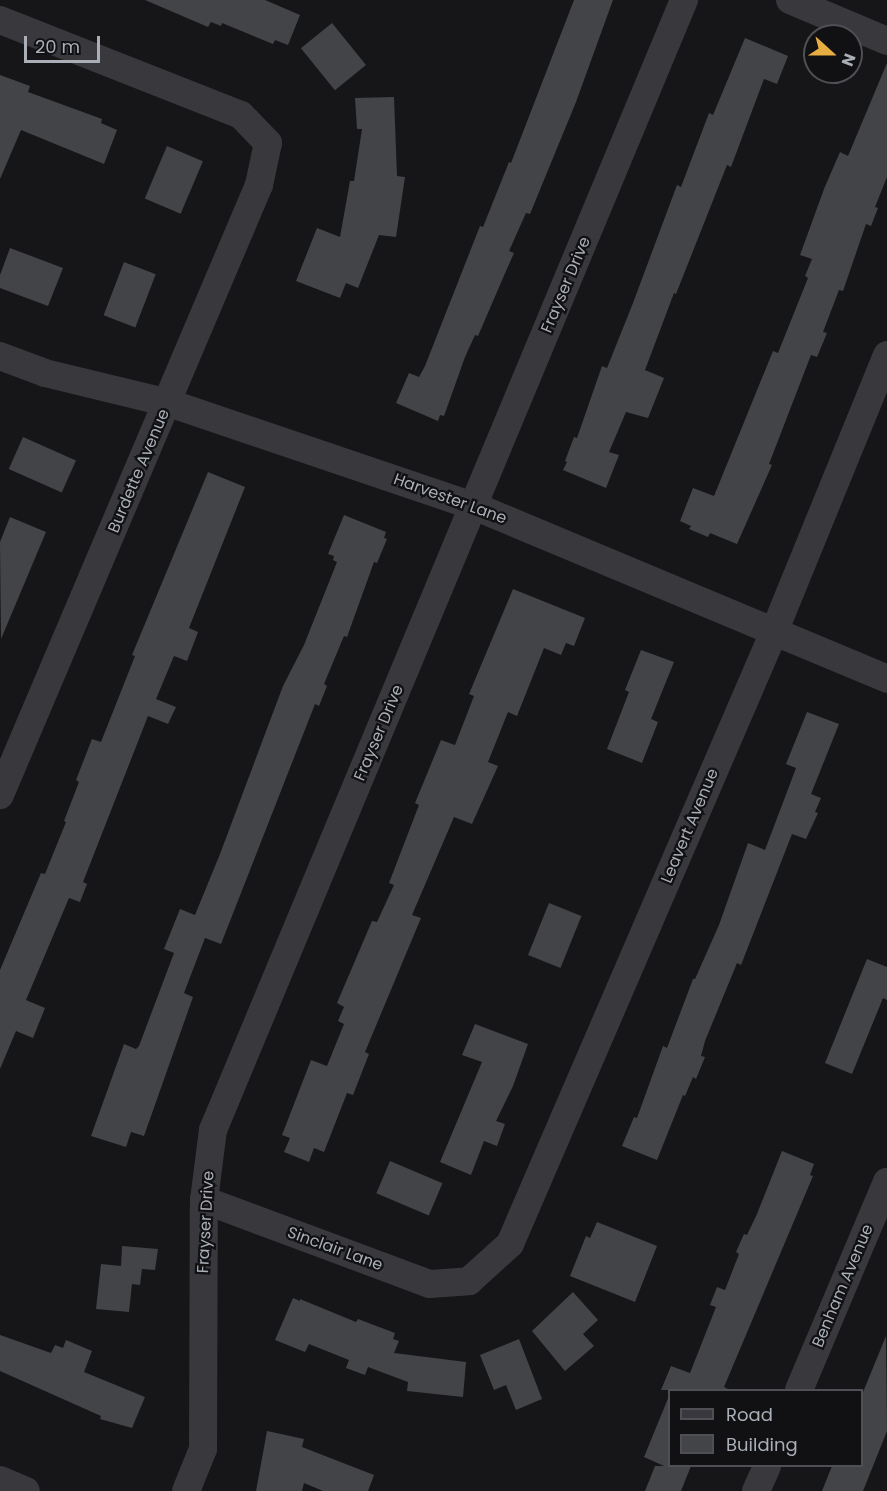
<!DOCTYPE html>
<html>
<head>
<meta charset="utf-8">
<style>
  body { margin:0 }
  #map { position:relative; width:887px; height:1491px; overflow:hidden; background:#161618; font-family:Poppins,sans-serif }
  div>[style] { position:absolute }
  .building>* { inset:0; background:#434448; transform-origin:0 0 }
  .minor>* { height:28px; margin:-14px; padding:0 14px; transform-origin:14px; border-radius:14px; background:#38383d }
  span { translate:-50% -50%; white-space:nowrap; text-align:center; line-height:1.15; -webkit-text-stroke:4.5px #111113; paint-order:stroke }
  .street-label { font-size:16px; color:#a9aeb7 }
  .legend { position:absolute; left:668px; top:1389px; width:195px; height:78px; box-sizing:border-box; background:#111113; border:2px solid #4e5055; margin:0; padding:8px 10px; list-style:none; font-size:18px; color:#a9aeb7 }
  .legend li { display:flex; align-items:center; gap:12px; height:30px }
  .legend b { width:30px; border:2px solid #4e5055 }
  .north { position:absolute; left:803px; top:24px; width:60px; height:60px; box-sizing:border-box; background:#111113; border:2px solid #4e5055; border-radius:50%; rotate:111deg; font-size:16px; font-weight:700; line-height:24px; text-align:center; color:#a9aeb7 }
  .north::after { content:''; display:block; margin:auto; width:21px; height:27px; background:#e5ad42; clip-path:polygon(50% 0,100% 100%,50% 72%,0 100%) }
  .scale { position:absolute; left:24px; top:36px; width:76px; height:27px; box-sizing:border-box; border:3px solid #a9aeb7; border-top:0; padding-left:8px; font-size:18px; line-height:21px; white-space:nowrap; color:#a9aeb7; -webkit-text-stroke:4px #111113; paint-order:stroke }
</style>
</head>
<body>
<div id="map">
  <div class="building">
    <div style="clip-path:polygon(145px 0,265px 0,300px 15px,288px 45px,275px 40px,273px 44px,222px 23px,221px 26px,211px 22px,208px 27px)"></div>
    <div style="clip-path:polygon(574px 0,613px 0,576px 102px,530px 214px,526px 213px,509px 251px,514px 253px,506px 271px,478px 336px,475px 335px,465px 357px,444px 416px,440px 415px,438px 421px,396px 403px,409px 373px,419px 377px,425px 366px,480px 226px,483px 227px,509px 162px,511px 163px)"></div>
    <div style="left:332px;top:23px;width:54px;height:40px;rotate:51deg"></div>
    <div style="clip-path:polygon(745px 38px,788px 56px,777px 84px,764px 79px,731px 167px,727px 165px,676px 294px,674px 293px,645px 370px,664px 378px,648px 418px,626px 412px,609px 452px,619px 455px,606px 488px,563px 470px,567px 462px,565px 461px,574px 437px,577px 438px,602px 366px,607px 368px,633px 303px,677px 185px,681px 187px,709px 113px,713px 115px)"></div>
    <div style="clip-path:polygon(887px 63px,887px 177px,875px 207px,878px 208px,871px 226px,866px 224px,843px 291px,839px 290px,823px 332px,827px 333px,817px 357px,811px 355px,769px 464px,772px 465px,737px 544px,710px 533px,708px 537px,689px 529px,691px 526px,680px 521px,693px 488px,714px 496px,773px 351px,778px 353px,808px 278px,805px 276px,812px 259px,800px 255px,824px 189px,840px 152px,848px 156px)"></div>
    <div style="clip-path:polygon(0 75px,30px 86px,28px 92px,102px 119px,101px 123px,117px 130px,104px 164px,21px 130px,0 179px)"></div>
    <div style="clip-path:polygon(394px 97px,397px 176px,405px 177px,396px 237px,379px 235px,358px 288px,346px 283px,340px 298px,296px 281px,317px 228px,340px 237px,350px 181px,354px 181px,362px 129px,357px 129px,355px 98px)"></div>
    <div style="left:167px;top:146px;width:39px;height:57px;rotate:23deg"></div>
    <div style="clip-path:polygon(10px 248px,63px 268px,48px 306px,0 288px,0 275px)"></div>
    <div style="left:124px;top:262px;width:34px;height:57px;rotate:21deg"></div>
    <div style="left:23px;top:437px;width:58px;height:35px;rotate:24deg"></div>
    <div style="clip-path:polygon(208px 472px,245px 487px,189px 628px,198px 632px,187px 661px,174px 656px,156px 699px,176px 707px,168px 724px,148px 716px,83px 882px,87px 884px,80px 902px,69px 898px,26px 1000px,45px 1008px,33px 1038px,16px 1031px,0 1069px,0 970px,41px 873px,45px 874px,66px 822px,64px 821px,79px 782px,76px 780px,92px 739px,101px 742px,135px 656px,132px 655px)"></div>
    <div style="clip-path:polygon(344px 515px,386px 532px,384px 538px,387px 539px,377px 563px,374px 562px,347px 637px,344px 636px,324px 684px,327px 686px,319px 706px,315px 704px,221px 944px,205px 938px,184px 993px,193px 997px,144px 1136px,131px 1132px,126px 1147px,91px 1136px,124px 1044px,136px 1049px,139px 1046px,174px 953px,164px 949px,180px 909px,195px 915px,220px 854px,283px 686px,304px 645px,337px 562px,333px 560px,334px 556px,328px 554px)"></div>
    <div style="clip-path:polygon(10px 517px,46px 532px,1px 639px,0 542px)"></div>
    <div style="clip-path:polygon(513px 589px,585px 618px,574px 646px,566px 643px,561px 655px,544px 648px,517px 716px,508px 712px,488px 762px,498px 766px,472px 824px,454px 817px,412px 915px,421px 918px,365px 1052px,369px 1054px,353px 1095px,347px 1093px,324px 1152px,314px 1148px,309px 1162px,284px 1152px,290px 1138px,282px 1135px,311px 1060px,327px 1066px,344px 1024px,338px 1021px,344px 1007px,337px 1003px,372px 921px,377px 922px,394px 885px,389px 883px,419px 805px,415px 803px,441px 740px,455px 745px,474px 696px,469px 694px)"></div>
    <div style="clip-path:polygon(641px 650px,674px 662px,651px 719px,658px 722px,642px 763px,607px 749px,629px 692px,625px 690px)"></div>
    <div style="clip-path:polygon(807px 712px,839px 724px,811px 794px,821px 798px,815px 812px,818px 813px,806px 839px,792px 834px,741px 965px,737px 963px,705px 1041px,701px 1056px,705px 1057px,696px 1079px,693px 1077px,685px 1096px,683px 1095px,657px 1160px,622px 1146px,634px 1117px,637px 1118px,663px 1046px,667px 1048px,693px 979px,695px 979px,719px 925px,748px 843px,765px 850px,796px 768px,786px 764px)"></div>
    <div style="left:549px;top:903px;width:35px;height:56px;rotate:22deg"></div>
    <div style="clip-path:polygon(867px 959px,887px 967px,887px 1000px,883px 998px,852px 1074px,825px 1063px)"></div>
    <div style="clip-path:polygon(475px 1024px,528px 1044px,513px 1086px,496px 1121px,505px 1124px,497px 1146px,484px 1141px,471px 1175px,440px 1162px,482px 1062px,462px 1055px)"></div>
    <div style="clip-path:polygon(782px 1151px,814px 1164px,810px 1175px,813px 1176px,724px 1387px,730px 1390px,661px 1390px,671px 1366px,690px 1373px,716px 1307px,710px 1305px,717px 1287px,725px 1290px,739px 1254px,736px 1252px,744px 1234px,747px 1235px,757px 1214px)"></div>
    <div style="left:390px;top:1161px;width:57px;height:35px;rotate:23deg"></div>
    <div style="clip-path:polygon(597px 1222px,657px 1246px,635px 1302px,570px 1276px,586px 1236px,590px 1238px)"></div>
    <div style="clip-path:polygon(122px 1246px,158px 1249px,155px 1270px,142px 1269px,140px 1285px,132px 1284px,129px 1312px,96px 1309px,101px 1264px,121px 1266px)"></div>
    <div style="clip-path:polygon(573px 1292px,598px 1320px,583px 1334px,594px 1346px,565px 1371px,532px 1331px)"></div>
    <div style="clip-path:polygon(293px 1298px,300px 1301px,300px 1299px,356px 1322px,358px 1319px,395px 1333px,393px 1339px,399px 1341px,394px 1353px,466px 1362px,463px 1397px,407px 1391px,408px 1382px,368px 1367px,365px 1375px,346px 1368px,349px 1360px,309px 1344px,305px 1352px,275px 1340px)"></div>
    <div style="clip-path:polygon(0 1335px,51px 1353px,55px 1345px,63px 1348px,66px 1340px,92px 1351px,84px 1372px,145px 1397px,132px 1428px,100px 1419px,101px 1416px,0 1371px)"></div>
    <div style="clip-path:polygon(886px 1336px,887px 1431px,863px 1491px,822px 1491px,832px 1466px,861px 1466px,861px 1397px)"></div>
    <div style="clip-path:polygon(519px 1339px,542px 1399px,516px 1410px,506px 1385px,494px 1390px,480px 1355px)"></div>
    <div style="clip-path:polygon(669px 1396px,669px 1466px,691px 1466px,681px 1491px,645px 1491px,655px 1466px,664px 1466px,644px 1457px)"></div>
    <div style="clip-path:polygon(267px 1431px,304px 1439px,302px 1447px,374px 1475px,368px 1491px,323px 1491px,304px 1483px,302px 1491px,256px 1491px)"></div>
  </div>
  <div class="minor">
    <div style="left:790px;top:0;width:105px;rotate:22.9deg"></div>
    <div style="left:0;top:20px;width:259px;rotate:21.5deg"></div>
    <div style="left:241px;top:115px;width:39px;rotate:46deg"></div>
    <div style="left:268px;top:143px;width:43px;rotate:102.1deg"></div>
    <div style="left:259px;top:185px;width:663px;rotate:113.01deg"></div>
    <div style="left:0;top:356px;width:48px;rotate:20.7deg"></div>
    <div style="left:45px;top:373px;width:128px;rotate:13.6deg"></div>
    <div style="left:169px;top:403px;width:322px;rotate:18.7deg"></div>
    <div style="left:474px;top:506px;width:448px;rotate:22.7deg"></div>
    <div style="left:204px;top:1200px;width:241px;rotate:20.4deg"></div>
    <div style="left:430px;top:1284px;width:39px;rotate:-4deg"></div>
    <div style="left:469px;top:1281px;width:55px;rotate:-42.1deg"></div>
    <div style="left:510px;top:1244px;width:667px;rotate:-66.67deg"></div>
    <div style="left:774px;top:632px;width:299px;rotate:-67.8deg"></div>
    <div style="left:799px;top:1390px;width:226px;rotate:-67.1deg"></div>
    <div style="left:0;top:1480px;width:28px;rotate:23deg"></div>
    <div style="left:186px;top:1491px;width:45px;rotate:-68deg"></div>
    <div style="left:203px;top:1449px;width:249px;rotate:-89.8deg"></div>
    <div style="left:204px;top:1200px;width:71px;rotate:-82.7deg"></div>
    <div style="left:213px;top:1130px;width:1224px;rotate:-67.37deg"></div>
    <div style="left:756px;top:1491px;width:27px;rotate:-66deg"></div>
  </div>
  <div class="street-label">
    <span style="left:566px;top:285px;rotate:-67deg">Frayser Drive</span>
    <span style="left:139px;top:471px;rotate:-67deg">Burdette Avenue</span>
    <span style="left:450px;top:499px;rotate:20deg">Harvester Lane</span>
    <span style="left:379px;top:733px;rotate:-67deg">Frayser Drive</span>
    <span style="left:690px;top:826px;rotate:-67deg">Leavert Avenue</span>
    <span style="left:206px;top:1222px;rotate:-87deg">Frayser Drive</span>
    <span style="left:335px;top:1249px;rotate:20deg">Sinclair Lane</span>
    <span style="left:843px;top:1286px;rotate:-67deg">Benham Avenue</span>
  </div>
  <ul class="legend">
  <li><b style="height:8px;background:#38383d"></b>Road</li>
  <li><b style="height:16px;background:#434448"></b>Building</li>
  </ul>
  <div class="north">N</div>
  <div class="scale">20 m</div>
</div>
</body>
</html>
